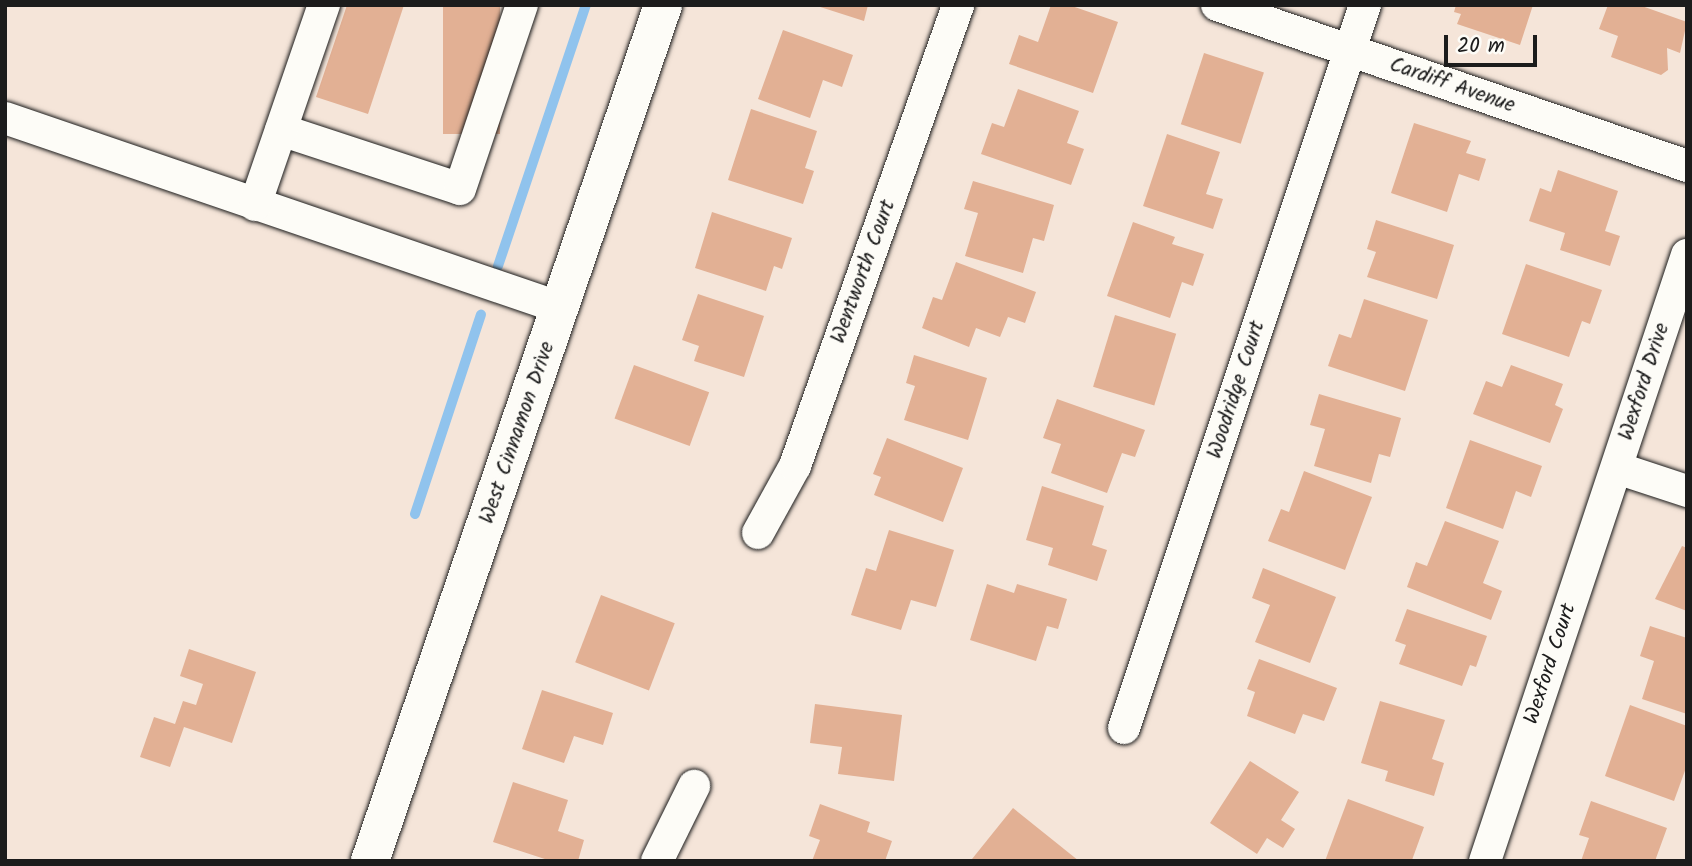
<!DOCTYPE html>
<html>
<head>
<meta charset="utf-8">
<style>
  body { margin:0 }
  #map { position:relative; width:1692px; height:866px; overflow:hidden; background:#f5e5d9; font-family:Kalam,sans-serif }
  div>[style] { position:absolute }
  .stream>* { height:10px; margin:-5px; padding:0 5px; transform-origin:5px; border-radius:5px; background:#90c3ed }
  .building>* { inset:0; background:#e2b094; transform-origin:0 0 }
  .roads { filter:drop-shadow(0 0 2px #1c1c1c) drop-shadow(0 0 2px #1c1c1c) }
  .minor>* { height:32px; margin:-16px; padding:0 16px; transform-origin:16px; border-radius:16px; background:#fdfcf7 }
  .major>* { height:38px; margin:-19px; padding:0 19px; transform-origin:19px; border-radius:19px; background:#fdfcf7 }
  span { translate:-50% -50%; white-space:nowrap; text-align:center; line-height:1.15; -webkit-text-stroke:5px #fdfcf7; paint-order:stroke }
  .street-label { font-size:21px; color:#1c1c1c }
  .frame { position:absolute; inset:0; border:7px solid #1c1c1c; pointer-events:none }
  .scale { position:absolute; left:1444px; top:35px; width:93px; height:32px; box-sizing:border-box; border:4px solid #1c1c1c; border-top:0; padding-left:9px; font-size:21px; line-height:24px; white-space:nowrap; color:#1c1c1c; -webkit-text-stroke:5px #fdfcf7; paint-order:stroke }
</style>
</head>
<body>
<div id="map">
  <div class="stream">
    <div style="left:498px;top:266px;width:275px;rotate:-71.4deg"></div>
    <div style="left:415px;top:514px;width:210px;rotate:-71.7deg"></div>
  </div>
  <div class="building">
    <div style="clip-path:polygon(347px 5px,404px 5px,368px 114px,316px 97px)"></div>
    <div style="left:443px;top:5px;width:57px;height:129px"></div>
    <div style="clip-path:polygon(814px 5px,868px 5px,864px 21px)"></div>
    <div style="clip-path:polygon(1051px 5px,1069px 5px,1118px 22px,1093px 93px,1009px 64px,1019px 35px,1038px 42px)"></div>
    <div style="clip-path:polygon(1456px 5px,1533px 5px,1520px 45px,1457px 24px,1461px 14px,1454px 12px)"></div>
    <div style="clip-path:polygon(1608px 5px,1639px 5px,1687px 22px,1680px 53px,1667px 48px,1668px 70px,1661px 75px,1611px 57px,1618px 36px,1599px 29px)"></div>
    <div style="clip-path:polygon(783px 30px,853px 55px,842px 87px,823px 80px,810px 118px,758px 99px)"></div>
    <div style="left:1204px;top:53px;width:63px;height:75px;rotate:18deg"></div>
    <div style="clip-path:polygon(1018px 89px,1079px 111px,1067px 143px,1084px 149px,1071px 185px,981px 154px,992px 123px,1004px 127px)"></div>
    <div style="clip-path:polygon(751px 109px,817px 131px,805px 168px,814px 171px,803px 204px,728px 180px)"></div>
    <div style="clip-path:polygon(1414px 123px,1471px 141px,1466px 153px,1486px 159px,1479px 181px,1459px 174px,1447px 212px,1391px 193px)"></div>
    <div style="clip-path:polygon(1167px 134px,1220px 152px,1206px 194px,1223px 199px,1213px 229px,1143px 206px)"></div>
    <div style="clip-path:polygon(1558px 170px,1618px 191px,1605px 231px,1620px 236px,1610px 266px,1560px 250px,1565px 233px,1529px 221px,1540px 188px,1551px 192px)"></div>
    <div style="clip-path:polygon(973px 181px,1054px 205px,1044px 241px,1033px 238px,1023px 273px,965px 256px,978px 213px,964px 209px)"></div>
    <div style="clip-path:polygon(712px 212px,792px 238px,782px 269px,774px 266px,766px 291px,695px 268px)"></div>
    <div style="clip-path:polygon(1376px 220px,1454px 245px,1437px 299px,1367px 277px,1376px 252px,1367px 249px)"></div>
    <div style="clip-path:polygon(1133px 222px,1175px 237px,1172px 244px,1204px 254px,1193px 286px,1182px 282px,1170px 318px,1107px 296px)"></div>
    <div style="clip-path:polygon(956px 262px,1036px 292px,1025px 323px,1008px 317px,1000px 337px,976px 328px,969px 347px,922px 328px,933px 297px,942px 300px)"></div>
    <div style="clip-path:polygon(1526px 264px,1602px 290px,1590px 324px,1582px 321px,1569px 357px,1502px 334px)"></div>
    <div style="clip-path:polygon(698px 294px,764px 316px,744px 377px,694px 361px,699px 346px,682px 340px)"></div>
    <div style="clip-path:polygon(1364px 299px,1428px 320px,1405px 391px,1328px 366px,1339px 334px,1351px 338px)"></div>
    <div style="left:1115px;top:315px;width:64px;height:75px;rotate:17deg"></div>
    <div style="clip-path:polygon(914px 355px,987px 378px,968px 440px,904px 420px,915px 386px,906px 383px)"></div>
    <div style="left:634px;top:365px;width:80px;height:57px;rotate:20deg"></div>
    <div style="clip-path:polygon(1511px 365px,1563px 384px,1555px 405px,1563px 409px,1550px 443px,1473px 414px,1486px 381px,1502px 387px)"></div>
    <div style="clip-path:polygon(1319px 394px,1401px 418px,1390px 457px,1379px 454px,1371px 483px,1314px 466px,1325px 429px,1310px 425px)"></div>
    <div style="clip-path:polygon(1057px 399px,1145px 430px,1135px 457px,1122px 453px,1107px 493px,1051px 473px,1061px 444px,1043px 438px)"></div>
    <div style="clip-path:polygon(887px 438px,963px 468px,943px 522px,874px 495px,881px 477px,873px 474px)"></div>
    <div style="clip-path:polygon(1470px 440px,1542px 466px,1531px 497px,1516px 491px,1503px 529px,1446px 508px)"></div>
    <div style="clip-path:polygon(1304px 471px,1372px 497px,1345px 570px,1268px 541px,1281px 509px,1289px 512px)"></div>
    <div style="clip-path:polygon(1042px 486px,1104px 506px,1092px 545px,1107px 550px,1097px 581px,1048px 565px,1053px 548px,1026px 540px)"></div>
    <div style="clip-path:polygon(1445px 521px,1499px 541px,1483px 583px,1502px 591px,1491px 620px,1407px 587px,1416px 562px,1427px 566px)"></div>
    <div style="clip-path:polygon(889px 530px,954px 550px,936px 607px,911px 600px,901px 630px,851px 615px,866px 568px,876px 571px)"></div>
    <div style="clip-path:polygon(1682px 546px,1687px 548px,1687px 611px,1655px 599px)"></div>
    <div style="clip-path:polygon(1263px 568px,1336px 597px,1310px 663px,1255px 642px,1270px 605px,1252px 598px)"></div>
    <div style="clip-path:polygon(987px 584px,1014px 593px,1017px 584px,1067px 599px,1058px 629px,1047px 626px,1036px 661px,970px 640px)"></div>
    <div style="left:601px;top:595px;width:79px;height:72px;rotate:21deg"></div>
    <div style="clip-path:polygon(1407px 609px,1487px 636px,1476px 667px,1470px 665px,1462px 686px,1399px 664px,1406px 645px,1395px 641px)"></div>
    <div style="clip-path:polygon(1650px 626px,1687px 638px,1687px 714px,1642px 699px,1654px 661px,1640px 656px)"></div>
    <div style="clip-path:polygon(189px 649px,256px 672px,232px 743px,184px 727px,170px 767px,140px 757px,154px 717px,175px 724px,183px 701px,196px 705px,203px 684px,180px 676px)"></div>
    <div style="clip-path:polygon(1259px 659px,1337px 688px,1324px 721px,1303px 714px,1295px 734px,1247px 716px,1255px 692px,1247px 689px)"></div>
    <div style="clip-path:polygon(542px 690px,613px 713px,603px 745px,574px 736px,564px 763px,522px 749px)"></div>
    <div style="clip-path:polygon(1380px 701px,1445px 720px,1432px 759px,1444px 763px,1434px 796px,1385px 781px,1388px 771px,1361px 763px)"></div>
    <div style="clip-path:polygon(815px 704px,902px 715px,894px 781px,838px 774px,842px 747px,810px 743px)"></div>
    <div style="clip-path:polygon(1630px 705px,1687px 726px,1687px 765px,1674px 801px,1605px 776px)"></div>
    <div style="clip-path:polygon(1250px 761px,1299px 792px,1281px 820px,1295px 829px,1283px 848px,1267px 838px,1257px 854px,1210px 823px)"></div>
    <div style="clip-path:polygon(513px 782px,568px 800px,558px 831px,584px 840px,578px 861px,551px 861px,493px 842px)"></div>
    <div style="clip-path:polygon(1348px 799px,1424px 827px,1412px 860px,1325px 861px)"></div>
    <div style="clip-path:polygon(1591px 801px,1667px 828px,1655px 861px,1581px 861px,1589px 838px,1579px 835px)"></div>
    <div style="clip-path:polygon(820px 804px,870px 822px,867px 832px,892px 841px,885px 861px,812px 861px,820px 840px,809px 836px)"></div>
    <div style="clip-path:polygon(1013px 808px,1079px 861px,972px 859px)"></div>
  </div>
  <div class="roads">
    <div class="minor">
      <div style="left:1217px;top:5px;width:497px;rotate:18.9deg"></div>
      <div style="left:5px;top:118px;width:588px;rotate:18.87deg"></div>
      <div style="left:281px;top:130px;width:188px;rotate:18.2deg"></div>
      <div style="left:460px;top:189px;width:194px;rotate:-71.4deg"></div>
      <div style="left:255px;top:205px;width:212px;rotate:-71deg"></div>
      <div style="left:1617px;top:468px;width:74px;rotate:18.2deg"></div>
      <div style="left:758px;top:533px;width:77px;rotate:-61.1deg"></div>
      <div style="left:795px;top:466px;width:489px;rotate:-70.5deg"></div>
      <div style="left:1124px;top:728px;width:762px;rotate:-71.57deg"></div>
      <div style="left:657px;top:861px;width:84px;rotate:-63.7deg"></div>
      <div style="left:1485px;top:861px;width:639px;rotate:-71.57deg"></div>
    </div>
    <div class="major">
      <div style="left:370px;top:861px;width:905px;rotate:-71.1deg"></div>
    </div>
  </div>
  <div class="street-label">
    <span style="left:1452px;top:86px;rotate:19deg">Cardiff Avenue</span>
    <span style="left:864px;top:272px;rotate:-70deg">Wentworth Court</span>
    <span style="left:1645px;top:382px;rotate:-72deg">Wexford Drive</span>
    <span style="left:1237px;top:390px;rotate:-72deg">Woodridge Court</span>
    <span style="left:518px;top:433px;rotate:-71deg">West Cinnamon Drive</span>
    <span style="left:1551px;top:664px;rotate:-72deg">Wexford Court</span>
  </div>
  <div class="frame"></div>
  <div class="scale">20 m</div>
</div>
</body>
</html>
